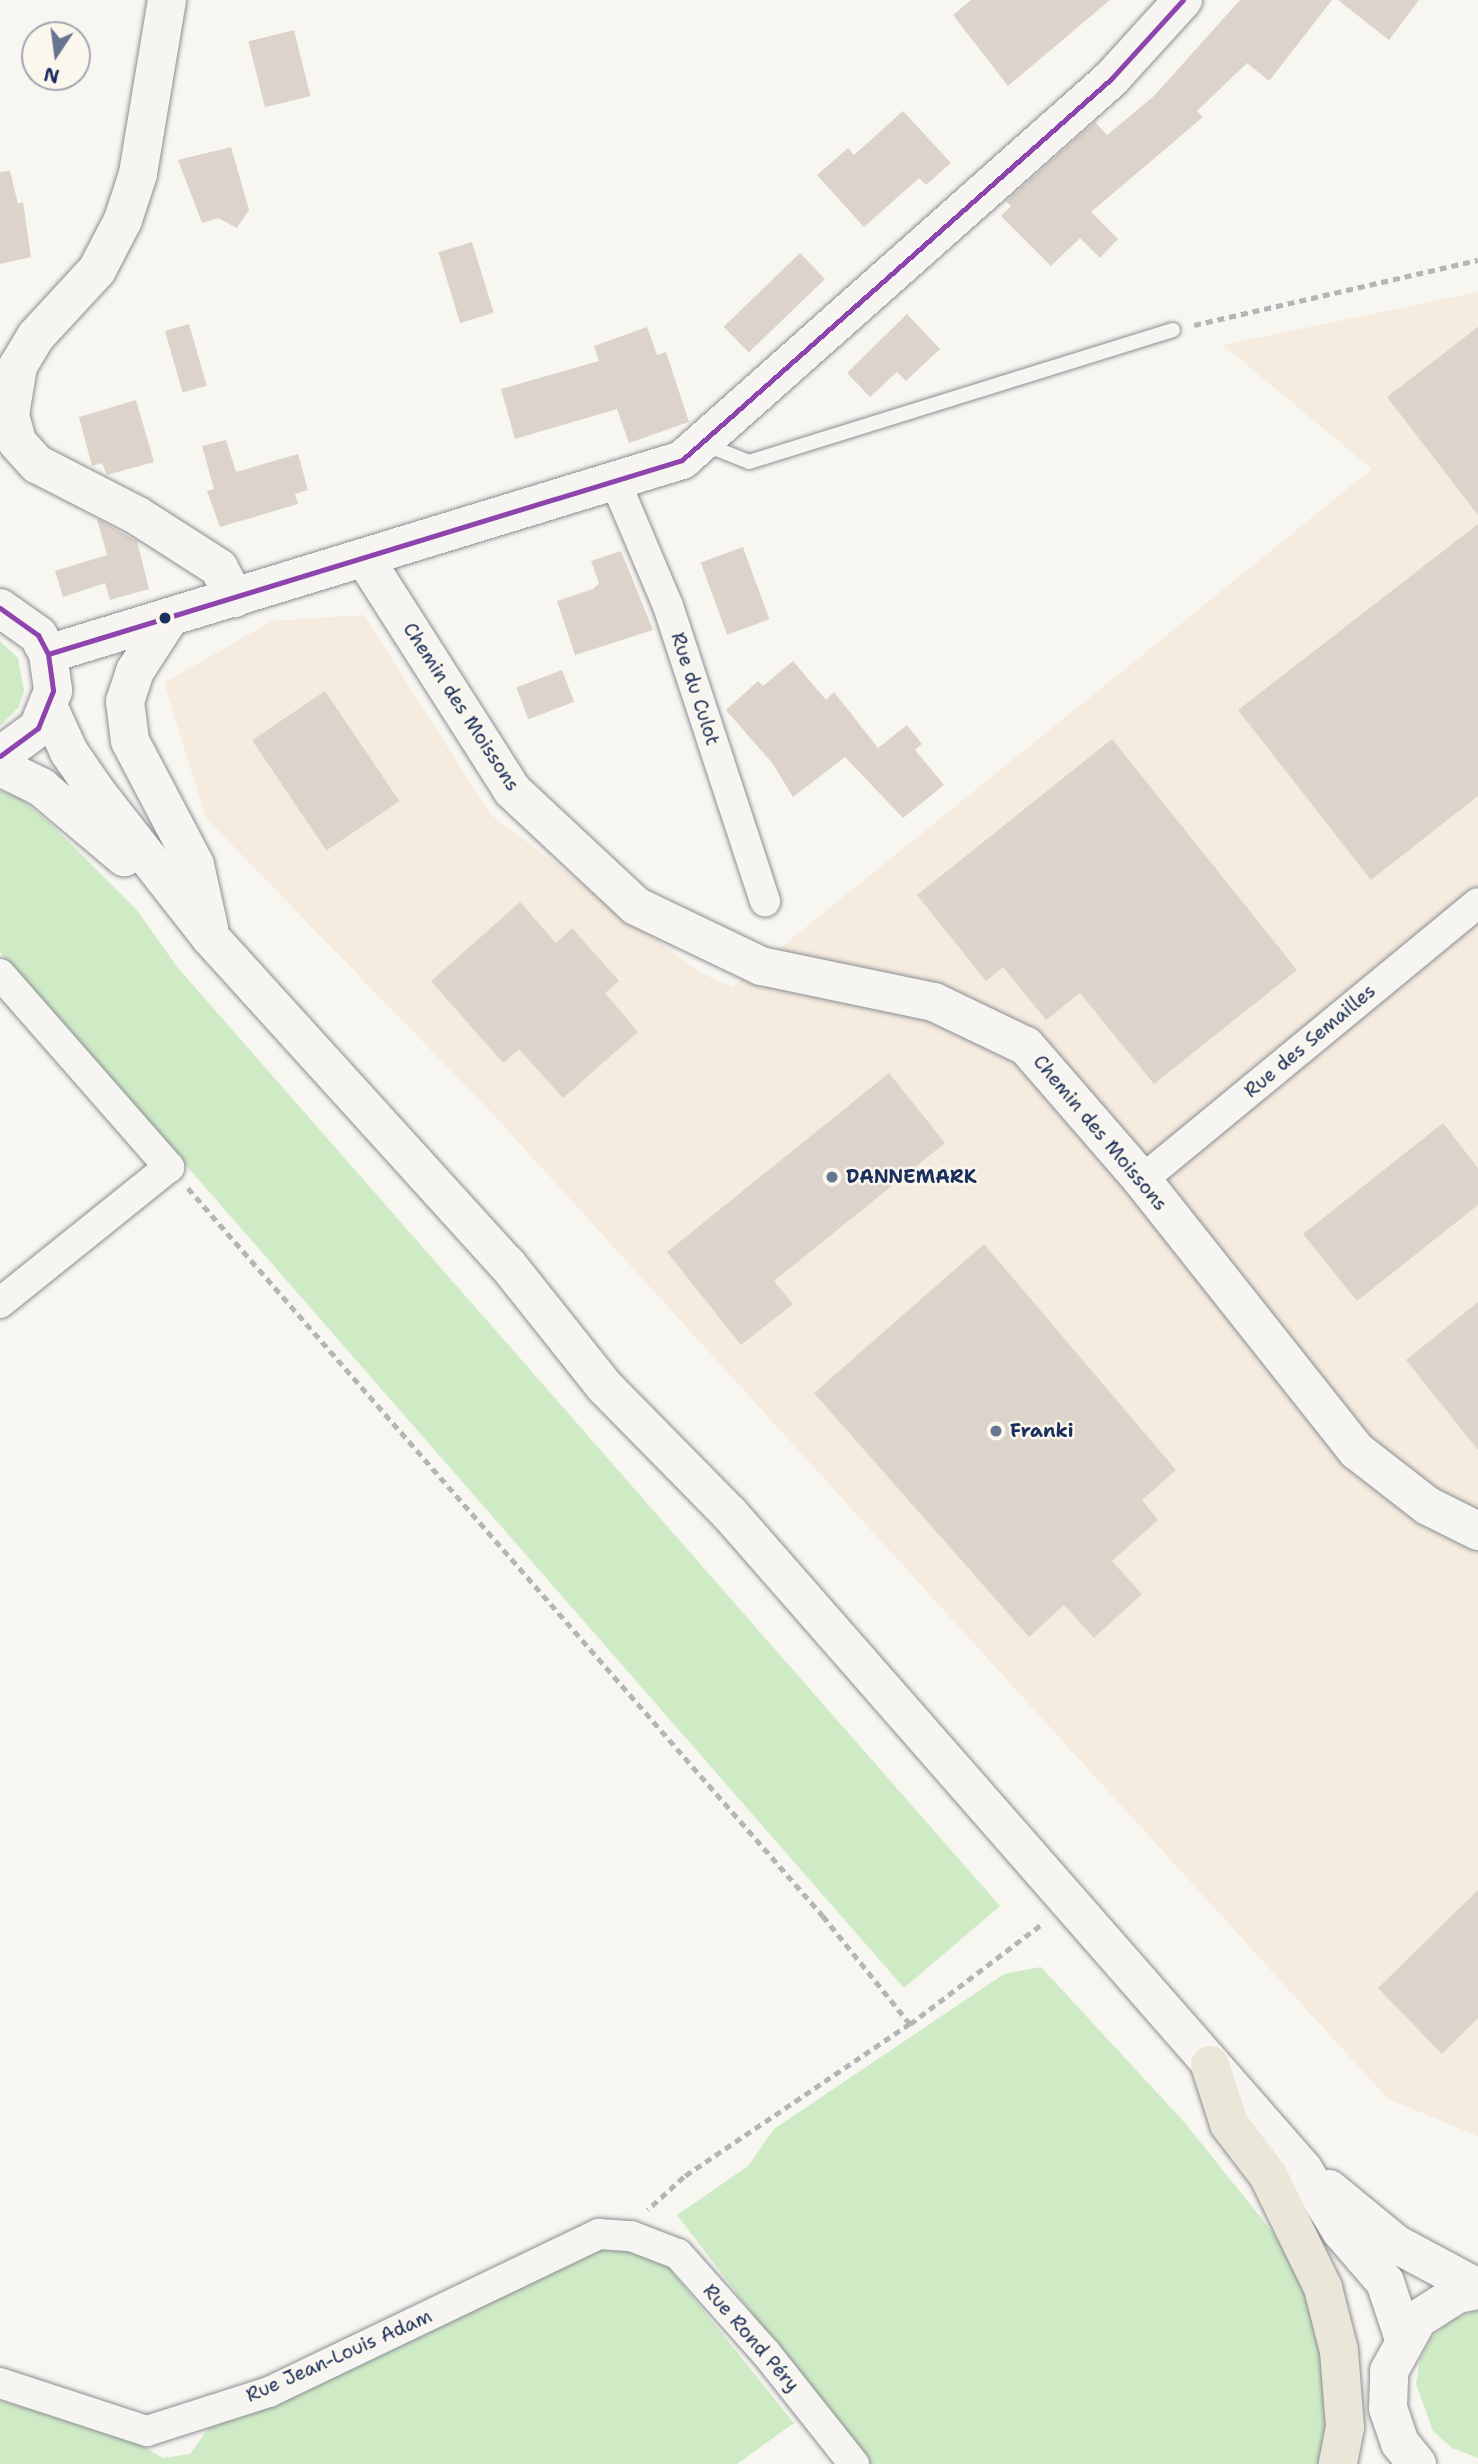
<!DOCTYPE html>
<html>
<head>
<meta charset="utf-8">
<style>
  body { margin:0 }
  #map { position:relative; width:1478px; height:2464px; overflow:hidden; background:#f8f6f0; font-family:"Shantell Sans",sans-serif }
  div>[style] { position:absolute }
  .built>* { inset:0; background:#f5ebde }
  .green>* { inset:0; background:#cfebc6 }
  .building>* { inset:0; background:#dcd3ca; transform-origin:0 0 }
  .path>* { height:4.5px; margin-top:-2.25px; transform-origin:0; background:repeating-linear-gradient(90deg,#b3b5b7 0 7px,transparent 0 12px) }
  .roads { filter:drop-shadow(0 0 2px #8b8e94) drop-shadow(0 0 2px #8b8e94) }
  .lane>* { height:14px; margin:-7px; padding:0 7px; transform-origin:7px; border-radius:7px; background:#f6f5f1 }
  .street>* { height:30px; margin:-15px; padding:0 15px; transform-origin:15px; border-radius:15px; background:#f6f5f1 }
  .secondary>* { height:38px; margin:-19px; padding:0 19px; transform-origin:19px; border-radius:19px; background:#f6f5f1 }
  .highway>* { height:38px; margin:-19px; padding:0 19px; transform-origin:19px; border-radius:19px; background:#eae7d8 }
  .bus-1>* { height:5px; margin:-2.5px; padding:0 2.5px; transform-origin:2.5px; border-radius:2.5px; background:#8e44ad }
  .dots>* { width:19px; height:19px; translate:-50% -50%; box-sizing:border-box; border:4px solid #fbf7ec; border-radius:50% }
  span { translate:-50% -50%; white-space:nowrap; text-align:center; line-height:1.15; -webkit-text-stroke:5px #fbf7ec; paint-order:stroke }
  .street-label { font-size:19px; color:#1b2f5e }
  .poi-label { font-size:19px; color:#1b2f5e; font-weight:700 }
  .left { translate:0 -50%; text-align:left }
  .north { position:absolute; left:21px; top:21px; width:70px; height:70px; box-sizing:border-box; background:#fbf7ec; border:2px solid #a1a7b3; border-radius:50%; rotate:193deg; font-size:19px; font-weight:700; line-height:28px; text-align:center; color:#1b2f5e }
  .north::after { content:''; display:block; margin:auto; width:24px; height:32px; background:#687591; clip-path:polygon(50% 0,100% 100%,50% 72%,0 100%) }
</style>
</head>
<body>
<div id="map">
  <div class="built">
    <div style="clip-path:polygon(1478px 292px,1478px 2136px,1388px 2099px,490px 1111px,206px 818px,164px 683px,272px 621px,364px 615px,490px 814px,701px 973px,732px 987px,1372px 469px,1223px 345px)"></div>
  </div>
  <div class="green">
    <div style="clip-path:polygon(0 641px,18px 658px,24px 691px,19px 707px,0 726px)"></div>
    <div style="clip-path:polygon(0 791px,19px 797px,53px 826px,136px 909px,178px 968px,1000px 1906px,904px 1988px,0 952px)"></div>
    <div style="clip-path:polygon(1041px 1967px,1185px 2123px,1306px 2274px,1333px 2417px,1324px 2464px,867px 2464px,677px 2215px,748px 2166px,774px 2129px,1004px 1974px)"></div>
    <div style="clip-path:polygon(602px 2249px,641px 2250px,666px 2264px,794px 2423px,737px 2464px,0 2464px,0 2401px,116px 2431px,163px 2458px,190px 2454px,210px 2426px)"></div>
    <div style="clip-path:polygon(1478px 2310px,1478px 2458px,1452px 2448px,1433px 2431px,1416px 2384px,1420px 2359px,1432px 2337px,1451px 2320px)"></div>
  </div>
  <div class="building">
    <div style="clip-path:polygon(971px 0,1110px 0,1008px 86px,953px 15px)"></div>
    <div style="clip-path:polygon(1240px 0,1332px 0,1269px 81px,1247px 63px,1197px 111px,1203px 117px,1091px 212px,1118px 239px,1100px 258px,1080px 238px,1051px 266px,1001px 216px,1011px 206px,1006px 201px,1095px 122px,1107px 135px,1154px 96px)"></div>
    <div style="clip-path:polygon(1338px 0,1419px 0,1389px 40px)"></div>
    <div style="left:294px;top:30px;width:68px;height:47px;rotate:76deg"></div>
    <div style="clip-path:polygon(903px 111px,951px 163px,926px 185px,919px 178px,864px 227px,817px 175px,848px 148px,854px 155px)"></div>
    <div style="clip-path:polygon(231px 147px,249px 210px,237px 228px,218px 218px,202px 223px,178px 160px)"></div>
    <div style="clip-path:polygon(10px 171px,18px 204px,23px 202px,31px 257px,0 264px,0 172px)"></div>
    <div style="left:472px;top:242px;width:74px;height:35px;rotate:73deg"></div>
    <div style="left:800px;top:253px;width:36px;height:106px;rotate:46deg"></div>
    <div style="clip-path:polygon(907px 314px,940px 349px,906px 381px,897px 372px,870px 397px,847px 373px)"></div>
    <div style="left:189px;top:324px;width:64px;height:25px;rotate:74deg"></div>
    <div style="clip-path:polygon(647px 327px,657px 355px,666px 352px,689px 422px,629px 443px,617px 409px,515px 439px,501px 389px,599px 361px,594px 346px)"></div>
    <div style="clip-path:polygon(1478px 327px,1478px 515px,1387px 397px)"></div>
    <div style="clip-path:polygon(136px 400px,154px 462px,107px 475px,102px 463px,92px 466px,79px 417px)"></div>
    <div style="clip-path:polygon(226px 440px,236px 472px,298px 454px,308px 490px,295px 494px,298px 504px,220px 527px,207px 491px,214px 489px,202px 446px)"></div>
    <div style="clip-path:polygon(97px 519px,137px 541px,149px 589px,110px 600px,105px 583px,63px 597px,55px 571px,107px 555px)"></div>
    <div style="clip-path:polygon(1478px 524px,1478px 796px,1371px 880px,1238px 710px)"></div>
    <div style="left:743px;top:547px;width:77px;height:45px;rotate:70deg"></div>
    <div style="clip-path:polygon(621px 551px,653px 630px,575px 655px,557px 601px,593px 589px,599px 583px,591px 561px)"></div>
    <div style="clip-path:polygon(793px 661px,826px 700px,834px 692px,878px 748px,907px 725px,922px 744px,915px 750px,944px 785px,903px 818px,845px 757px,793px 797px,773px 764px,726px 710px,758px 681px,763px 686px)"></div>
    <div style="left:562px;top:670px;width:34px;height:49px;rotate:69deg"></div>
    <div style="left:325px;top:691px;width:133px;height:88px;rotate:56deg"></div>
    <div style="clip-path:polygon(1112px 739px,1297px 970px,1154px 1084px,1080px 993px,1046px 1020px,1003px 967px,986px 981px,917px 895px)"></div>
    <div style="clip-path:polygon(520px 902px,556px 943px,572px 928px,619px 981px,605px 993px,638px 1032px,563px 1098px,519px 1049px,503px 1063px,431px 981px)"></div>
    <div style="clip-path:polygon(889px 1073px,945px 1143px,774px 1281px,793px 1304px,741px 1345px,667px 1252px)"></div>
    <div style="clip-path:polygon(1443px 1123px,1478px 1168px,1478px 1205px,1357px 1301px,1303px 1234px)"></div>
    <div style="clip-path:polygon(984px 1244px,1176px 1470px,1142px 1500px,1158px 1520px,1112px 1561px,1142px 1594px,1094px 1638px,1064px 1605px,1029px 1637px,814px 1393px)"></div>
    <div style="clip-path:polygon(1478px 1302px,1478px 1450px,1406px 1360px)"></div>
    <div style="clip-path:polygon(1478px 1890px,1478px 2018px,1442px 2054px,1378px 1988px)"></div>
  </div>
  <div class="path">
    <div style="left:1194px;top:325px;width:291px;rotate:-12.9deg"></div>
    <div style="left:188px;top:1188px;width:966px;rotate:48.9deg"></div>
    <div style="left:823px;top:1916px;width:139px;rotate:51.1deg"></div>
    <div style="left:910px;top:2024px;width:273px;rotate:145.9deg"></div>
    <div style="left:684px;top:2177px;width:49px;rotate:137.5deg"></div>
    <div style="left:910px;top:2024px;width:167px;rotate:-37.2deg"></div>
  </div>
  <div class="roads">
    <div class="lane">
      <div style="left:704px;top:444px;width:48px;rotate:21.8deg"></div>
      <div style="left:749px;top:462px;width:444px;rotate:-17.3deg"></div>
    </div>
    <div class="street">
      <div style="left:615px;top:481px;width:136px;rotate:67deg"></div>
      <div style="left:668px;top:606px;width:311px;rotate:71.8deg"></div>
      <div style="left:0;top:974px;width:257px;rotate:48.8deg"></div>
      <div style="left:169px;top:1167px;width:217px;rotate:141.2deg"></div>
      <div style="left:1142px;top:1180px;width:435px;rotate:-39.5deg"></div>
      <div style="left:0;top:2383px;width:155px;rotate:18.1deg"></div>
      <div style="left:147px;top:2431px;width:128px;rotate:-17.7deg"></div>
      <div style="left:269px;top:2392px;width:366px;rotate:-25.6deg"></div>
      <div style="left:599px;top:2234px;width:32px;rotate:4deg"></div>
      <div style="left:631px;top:2236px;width:50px;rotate:21deg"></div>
      <div style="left:678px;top:2254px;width:132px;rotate:48.4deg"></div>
      <div style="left:766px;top:2353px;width:142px;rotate:51.6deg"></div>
    </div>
    <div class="secondary">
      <div style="left:167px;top:0;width:176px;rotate:99.5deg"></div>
      <div style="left:138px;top:174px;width:48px;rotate:108.1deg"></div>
      <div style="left:123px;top:220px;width:56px;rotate:117.5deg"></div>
      <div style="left:97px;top:270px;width:90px;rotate:132.7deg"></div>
      <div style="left:36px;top:336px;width:35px;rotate:121deg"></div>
      <div style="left:18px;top:366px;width:50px;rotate:99.3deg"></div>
      <div style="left:10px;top:415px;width:28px;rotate:75deg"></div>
      <div style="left:17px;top:442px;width:30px;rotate:48deg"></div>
      <div style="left:37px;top:464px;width:114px;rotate:27.2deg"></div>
      <div style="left:138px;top:516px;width:96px;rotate:32.7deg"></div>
      <div style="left:219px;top:568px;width:34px;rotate:63deg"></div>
      <div style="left:365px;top:559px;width:274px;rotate:57.5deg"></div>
      <div style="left:512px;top:790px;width:170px;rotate:43.1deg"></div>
      <div style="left:636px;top:906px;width:139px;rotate:25.6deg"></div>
      <div style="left:761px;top:966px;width:177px;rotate:11.8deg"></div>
      <div style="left:934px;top:1002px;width:102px;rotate:25.6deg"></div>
      <div style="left:1026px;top:1046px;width:177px;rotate:49.1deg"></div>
      <div style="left:1142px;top:1180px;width:346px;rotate:51.6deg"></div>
      <div style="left:1357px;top:1451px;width:90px;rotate:37.8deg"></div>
      <div style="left:1428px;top:1506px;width:56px;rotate:26.6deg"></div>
      <div style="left:0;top:608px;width:47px;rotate:35.4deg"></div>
      <div style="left:38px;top:635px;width:21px;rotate:62deg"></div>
      <div style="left:48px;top:654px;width:37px;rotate:82deg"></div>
      <div style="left:53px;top:691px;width:40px;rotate:112deg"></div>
      <div style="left:38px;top:728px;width:47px;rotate:143.6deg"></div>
      <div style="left:170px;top:617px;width:64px;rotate:122.9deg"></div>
      <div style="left:135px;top:671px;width:32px;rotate:108deg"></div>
      <div style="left:125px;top:701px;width:40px;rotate:82.9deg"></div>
      <div style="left:130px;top:741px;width:140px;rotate:62.3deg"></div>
      <div style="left:195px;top:865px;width:65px;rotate:77.5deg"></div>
      <div style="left:48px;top:654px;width:663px;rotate:-17.01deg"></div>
      <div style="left:682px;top:460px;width:574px;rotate:-41.61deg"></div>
      <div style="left:1111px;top:79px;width:107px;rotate:-47.7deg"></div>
      <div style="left:49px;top:708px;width:48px;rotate:65.6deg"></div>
      <div style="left:69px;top:752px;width:51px;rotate:55.4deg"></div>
      <div style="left:98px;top:794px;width:182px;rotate:51.9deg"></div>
      <div style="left:210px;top:937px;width:442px;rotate:47.8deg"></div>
      <div style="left:507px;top:1264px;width:157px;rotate:51.5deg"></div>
      <div style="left:605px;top:1387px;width:177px;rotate:45.5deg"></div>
      <div style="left:729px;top:1513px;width:872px;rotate:48.81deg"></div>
      <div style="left:1303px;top:2169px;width:73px;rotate:58.5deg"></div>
      <div style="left:1341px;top:2231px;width:67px;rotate:49.2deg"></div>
      <div style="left:1385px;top:2282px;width:57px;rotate:71.6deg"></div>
      <div style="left:0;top:767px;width:46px;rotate:26deg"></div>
      <div style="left:41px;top:787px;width:109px;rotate:40.1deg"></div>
      <div style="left:1329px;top:2189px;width:87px;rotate:39.4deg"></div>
      <div style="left:1396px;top:2244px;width:93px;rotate:28.2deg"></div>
      <div style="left:1417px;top:2464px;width:27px;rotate:-129deg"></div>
      <div style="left:1400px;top:2443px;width:37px;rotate:-109deg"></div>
      <div style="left:1388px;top:2408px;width:37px;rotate:-88deg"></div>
      <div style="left:1389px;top:2371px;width:60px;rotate:-60.9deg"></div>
      <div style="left:1418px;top:2319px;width:46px;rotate:-32.7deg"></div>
      <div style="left:1457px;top:2294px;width:21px;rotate:-11deg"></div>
    </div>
    <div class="highway">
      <div style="left:1210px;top:2065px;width:62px;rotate:72.1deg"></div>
      <div style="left:1229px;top:2124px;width:64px;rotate:52.6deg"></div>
      <div style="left:1268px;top:2175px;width:126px;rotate:64deg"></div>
      <div style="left:1323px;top:2288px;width:65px;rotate:75.7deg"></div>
      <div style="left:1339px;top:2351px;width:76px;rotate:85.5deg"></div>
      <div style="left:1345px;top:2427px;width:38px;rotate:101deg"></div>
    </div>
  </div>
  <div class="bus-1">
    <div style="left:0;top:608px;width:47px;rotate:35.4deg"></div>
    <div style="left:38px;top:635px;width:21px;rotate:62deg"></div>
    <div style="left:48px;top:654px;width:37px;rotate:82deg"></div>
    <div style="left:53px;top:691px;width:40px;rotate:112deg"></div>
    <div style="left:38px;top:728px;width:47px;rotate:143.6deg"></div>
    <div style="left:48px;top:654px;width:663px;rotate:-17.01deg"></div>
    <div style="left:682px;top:460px;width:574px;rotate:-41.61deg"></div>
    <div style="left:1111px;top:79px;width:107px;rotate:-47.7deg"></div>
  </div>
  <div class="dots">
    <div style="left:165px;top:618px;background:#1b2f5e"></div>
    <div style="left:832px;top:1177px;background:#687591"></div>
    <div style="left:996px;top:1431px;background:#687591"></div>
  </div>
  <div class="street-label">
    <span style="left:695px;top:689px;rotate:72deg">Rue du Culot</span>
    <span style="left:461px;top:707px;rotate:57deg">Chemin des Moissons</span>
    <span style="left:1310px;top:1041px;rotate:-40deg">Rue des Semailles</span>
    <span style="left:1100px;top:1133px;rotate:50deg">Chemin des Moissons</span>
    <span style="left:751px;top:2338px;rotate:49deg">Rue Rond Péry</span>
    <span style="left:339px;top:2356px;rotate:-24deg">Rue Jean-Louis Adam</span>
  </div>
  <div class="poi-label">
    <span class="left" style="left:846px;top:1177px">DANNEMARK</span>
    <span class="left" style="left:1010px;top:1431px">Franki</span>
  </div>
  <div class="north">N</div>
</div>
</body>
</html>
